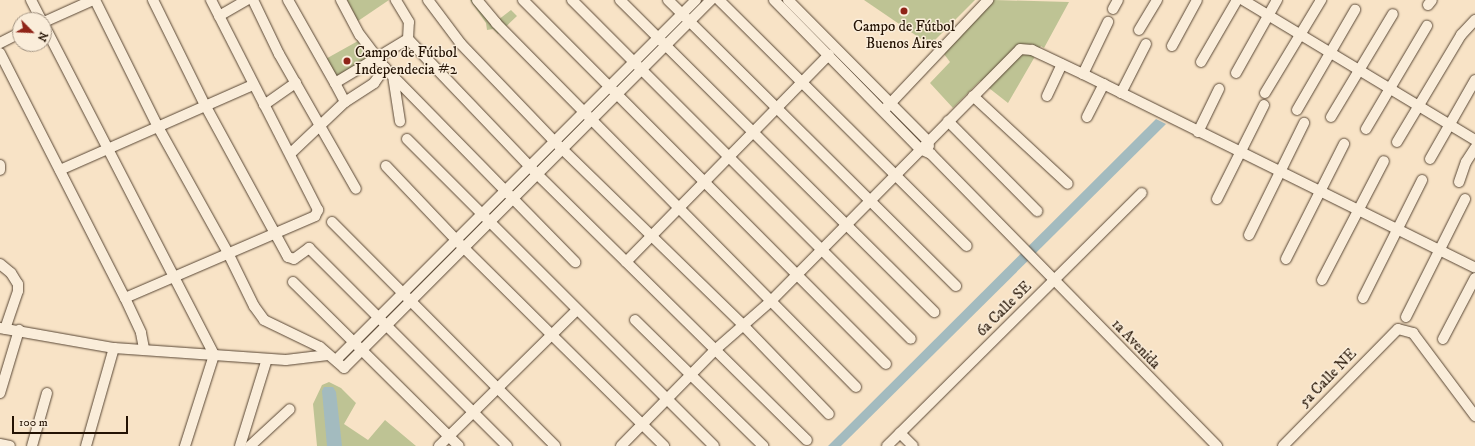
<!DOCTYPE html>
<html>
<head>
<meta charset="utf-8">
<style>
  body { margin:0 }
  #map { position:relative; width:1475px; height:446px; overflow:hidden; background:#f8e3c6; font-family:"IM FELL DW Pica",serif }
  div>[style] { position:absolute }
  .green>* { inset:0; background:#bec394; transform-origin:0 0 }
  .water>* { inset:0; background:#a3bbbf }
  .roads { filter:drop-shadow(0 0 1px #584634) drop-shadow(0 0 1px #584634) }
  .minor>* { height:10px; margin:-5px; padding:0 5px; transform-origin:5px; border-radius:5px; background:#faedda }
  .dots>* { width:11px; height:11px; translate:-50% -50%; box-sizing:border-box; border:2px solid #faedda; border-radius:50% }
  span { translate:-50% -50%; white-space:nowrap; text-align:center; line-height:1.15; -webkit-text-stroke:3px #faedda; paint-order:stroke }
  .poi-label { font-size:15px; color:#231203 }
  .left { translate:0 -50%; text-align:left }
  .street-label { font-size:15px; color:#231203 }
  .north { position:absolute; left:12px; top:12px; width:40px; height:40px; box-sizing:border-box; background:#faedda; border:1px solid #a49584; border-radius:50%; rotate:114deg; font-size:11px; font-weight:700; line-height:16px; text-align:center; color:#231203 }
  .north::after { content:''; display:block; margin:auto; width:14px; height:18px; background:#8f2418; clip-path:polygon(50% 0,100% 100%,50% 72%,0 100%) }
  .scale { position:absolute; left:12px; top:416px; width:116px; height:18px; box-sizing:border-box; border:2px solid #231203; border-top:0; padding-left:5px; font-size:12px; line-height:14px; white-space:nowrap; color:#231203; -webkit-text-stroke:3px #faedda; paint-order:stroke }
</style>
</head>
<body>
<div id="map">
  <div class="green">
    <div style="clip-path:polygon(347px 0,389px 0,358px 21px)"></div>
    <div style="clip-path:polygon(470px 0,483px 0,498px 20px,511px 10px,517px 16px,498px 34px,493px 29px,487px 30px,486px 23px)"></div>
    <div style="clip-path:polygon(864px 0,975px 0,930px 45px)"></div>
    <div style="clip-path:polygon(994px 0,1069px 2px,1044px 48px,1041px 46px,1008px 103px,980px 81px,953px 108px,930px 83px,950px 62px,944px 54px)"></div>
    <div style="left:358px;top:41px;width:25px;height:38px;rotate:61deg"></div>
    <div style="clip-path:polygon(329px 382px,341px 388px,356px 403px,344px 424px,368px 440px,385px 420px,416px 446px,317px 446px,313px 404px,322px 385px)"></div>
  </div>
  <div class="water">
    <div style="clip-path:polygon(1156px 119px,1166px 124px,841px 446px,828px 446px)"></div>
    <div style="clip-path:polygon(324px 387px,333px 387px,336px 392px,342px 446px,327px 446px,322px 391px)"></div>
  </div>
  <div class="roads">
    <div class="minor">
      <div style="left:31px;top:0;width:22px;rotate:63deg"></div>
      <div style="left:95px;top:0;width:142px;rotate:63.6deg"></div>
      <div style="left:158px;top:127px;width:144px;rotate:60.9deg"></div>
      <div style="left:228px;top:253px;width:59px;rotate:63.9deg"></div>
      <div style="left:254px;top:306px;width:17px;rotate:54deg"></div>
      <div style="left:264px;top:320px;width:62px;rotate:25.7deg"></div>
      <div style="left:320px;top:347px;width:32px;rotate:41deg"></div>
      <div style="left:344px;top:368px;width:520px;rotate:-45.08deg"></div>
      <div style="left:153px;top:0;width:117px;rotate:63.7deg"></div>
      <div style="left:205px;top:105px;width:173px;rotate:61.4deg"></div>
      <div style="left:288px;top:257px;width:6px;rotate:18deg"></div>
      <div style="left:294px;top:259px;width:19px;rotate:-36deg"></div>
      <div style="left:309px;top:248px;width:280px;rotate:45deg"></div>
      <div style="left:253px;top:0;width:60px;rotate:64.3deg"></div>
      <div style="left:279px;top:54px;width:155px;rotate:60.3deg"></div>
      <div style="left:288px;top:0;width:95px;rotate:60.5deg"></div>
      <div style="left:335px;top:83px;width:85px;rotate:-31.1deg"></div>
      <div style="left:408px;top:39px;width:17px;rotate:-87deg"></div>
      <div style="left:409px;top:22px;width:26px;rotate:-121deg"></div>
      <div style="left:341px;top:0;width:40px;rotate:62deg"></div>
      <div style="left:360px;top:35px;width:41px;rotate:52.9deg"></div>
      <div style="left:385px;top:68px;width:272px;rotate:45.6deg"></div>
      <div style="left:428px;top:0;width:55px;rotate:53.1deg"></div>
      <div style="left:461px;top:44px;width:136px;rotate:46.2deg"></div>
      <div style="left:555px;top:142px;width:261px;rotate:44.2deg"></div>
      <div style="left:742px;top:324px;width:125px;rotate:46deg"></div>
      <div style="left:477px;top:0;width:30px;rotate:50deg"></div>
      <div style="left:496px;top:23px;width:512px;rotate:45.32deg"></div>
      <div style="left:523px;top:0;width:514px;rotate:45.08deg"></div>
      <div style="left:572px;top:0;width:479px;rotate:45deg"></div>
      <div style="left:620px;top:0;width:443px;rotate:44.8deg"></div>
      <div style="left:668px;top:0;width:406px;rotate:44.8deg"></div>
      <div style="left:719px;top:0;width:349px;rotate:44.8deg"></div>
      <div style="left:774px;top:0;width:209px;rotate:45.6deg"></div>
      <div style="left:920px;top:149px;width:12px;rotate:24deg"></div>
      <div style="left:931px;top:154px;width:409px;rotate:45.6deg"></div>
      <div style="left:788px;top:0;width:199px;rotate:45.2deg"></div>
      <div style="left:928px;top:141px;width:5px;rotate:79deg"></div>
      <div style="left:1243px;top:0;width:271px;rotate:31.1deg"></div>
      <div style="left:1428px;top:5px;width:6px;rotate:-51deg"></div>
      <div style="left:1113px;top:9px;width:10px;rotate:-61deg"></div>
      <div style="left:219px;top:16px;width:32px;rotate:-30deg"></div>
      <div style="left:44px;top:22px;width:54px;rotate:-24.2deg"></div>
      <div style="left:44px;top:25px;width:371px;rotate:62.7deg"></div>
      <div style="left:214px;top:355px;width:96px;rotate:107.7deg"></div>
      <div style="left:1139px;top:30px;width:35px;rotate:-59deg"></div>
      <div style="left:408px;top:39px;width:187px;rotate:46.3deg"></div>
      <div style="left:537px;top:174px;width:379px;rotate:44.6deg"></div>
      <div style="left:0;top:43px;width:22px;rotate:-27deg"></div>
      <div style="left:1172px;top:46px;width:52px;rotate:-61.5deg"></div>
      <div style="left:0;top:53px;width:275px;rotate:63deg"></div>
      <div style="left:125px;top:298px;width:38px;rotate:65deg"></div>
      <div style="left:141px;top:333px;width:16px;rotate:79deg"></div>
      <div style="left:1201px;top:62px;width:72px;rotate:-59.9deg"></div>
      <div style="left:1236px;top:73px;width:84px;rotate:-60.7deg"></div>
      <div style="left:1083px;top:74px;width:58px;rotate:-64.3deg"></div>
      <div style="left:393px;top:76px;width:46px;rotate:81.2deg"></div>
      <div style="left:1121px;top:93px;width:55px;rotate:-63deg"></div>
      <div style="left:1265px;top:93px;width:109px;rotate:-58.9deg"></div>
      <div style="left:973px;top:96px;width:129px;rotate:42.8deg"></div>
      <div style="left:1047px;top:96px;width:35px;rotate:-65deg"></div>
      <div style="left:345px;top:102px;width:35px;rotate:-33deg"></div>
      <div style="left:374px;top:83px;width:19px;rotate:-54deg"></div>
      <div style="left:264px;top:105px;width:39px;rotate:-35deg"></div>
      <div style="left:886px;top:108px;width:149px;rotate:-46.6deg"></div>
      <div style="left:1297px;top:110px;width:116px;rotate:-59.9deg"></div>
      <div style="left:1087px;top:117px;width:37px;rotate:-63deg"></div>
      <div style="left:1331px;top:117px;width:120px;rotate:-59deg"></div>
      <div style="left:948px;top:121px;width:127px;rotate:45.3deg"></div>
      <div style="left:1366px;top:129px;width:120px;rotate:-59.4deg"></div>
      <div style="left:1198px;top:132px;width:48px;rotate:-64deg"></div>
      <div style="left:407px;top:139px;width:434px;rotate:45deg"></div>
      <div style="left:1397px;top:142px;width:125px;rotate:-59.1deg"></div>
      <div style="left:1461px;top:35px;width:21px;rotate:-47deg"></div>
      <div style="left:291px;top:153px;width:74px;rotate:-43.4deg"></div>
      <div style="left:345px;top:102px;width:21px;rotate:-118deg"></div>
      <div style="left:1430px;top:159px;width:91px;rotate:-60.3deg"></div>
      <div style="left:0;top:165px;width:5px;rotate:90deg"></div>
      <div style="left:386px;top:166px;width:112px;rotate:46.5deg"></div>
      <div style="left:463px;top:247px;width:283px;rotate:44.7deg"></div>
      <div style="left:60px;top:170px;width:211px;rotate:-23.8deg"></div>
      <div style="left:1459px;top:182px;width:21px;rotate:-71deg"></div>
      <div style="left:1466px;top:162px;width:17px;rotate:-57deg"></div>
      <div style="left:1217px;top:199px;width:105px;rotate:-63.4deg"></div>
      <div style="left:332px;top:222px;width:316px;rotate:45.1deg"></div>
      <div style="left:1249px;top:235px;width:125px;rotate:-63.8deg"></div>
      <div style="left:1286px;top:259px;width:129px;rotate:-63.2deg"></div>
      <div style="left:626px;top:262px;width:290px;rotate:-45.6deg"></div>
      <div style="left:0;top:264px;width:14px;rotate:39deg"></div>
      <div style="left:11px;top:273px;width:13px;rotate:58deg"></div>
      <div style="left:18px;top:284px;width:7px;rotate:90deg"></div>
      <div style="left:18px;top:291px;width:40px;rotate:108.9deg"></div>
      <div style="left:1322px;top:280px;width:134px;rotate:-62.5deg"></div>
      <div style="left:293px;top:282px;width:233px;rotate:44.7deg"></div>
      <div style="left:125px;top:298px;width:207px;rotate:-23.3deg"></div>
      <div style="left:315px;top:216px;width:7px;rotate:-63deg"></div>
      <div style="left:318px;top:210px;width:236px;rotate:-117deg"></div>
      <div style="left:1363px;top:298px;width:132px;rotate:-63.4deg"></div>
      <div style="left:1406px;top:317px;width:132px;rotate:-63.4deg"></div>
      <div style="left:635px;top:320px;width:180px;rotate:44.5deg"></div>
      <div style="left:0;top:328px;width:116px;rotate:10deg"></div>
      <div style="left:114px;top:348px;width:172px;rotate:4deg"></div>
      <div style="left:286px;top:360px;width:42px;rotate:-6.8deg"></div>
      <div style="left:1443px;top:339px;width:69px;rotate:-62.3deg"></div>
      <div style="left:336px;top:360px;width:509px;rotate:-45deg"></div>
      <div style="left:0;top:393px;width:66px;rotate:-73.2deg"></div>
      <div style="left:900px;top:433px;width:18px;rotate:45deg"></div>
      <div style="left:0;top:444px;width:10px;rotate:11deg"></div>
      <div style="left:32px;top:446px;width:55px;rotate:-74.2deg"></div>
      <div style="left:86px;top:446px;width:102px;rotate:-74.1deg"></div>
      <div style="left:240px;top:446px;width:91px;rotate:-72.8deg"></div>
      <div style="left:250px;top:446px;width:54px;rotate:-42.8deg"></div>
      <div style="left:439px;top:446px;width:194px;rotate:-44.6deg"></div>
      <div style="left:621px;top:446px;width:134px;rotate:-45.6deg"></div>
      <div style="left:715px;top:350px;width:74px;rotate:-41.2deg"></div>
      <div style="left:771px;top:301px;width:354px;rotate:-45.3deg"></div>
      <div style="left:1020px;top:49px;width:12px;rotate:5deg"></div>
      <div style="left:1032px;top:50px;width:56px;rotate:25.2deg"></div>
      <div style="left:1083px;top:74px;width:437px;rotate:26.3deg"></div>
      <div style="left:887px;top:446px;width:359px;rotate:-44.8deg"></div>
      <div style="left:1283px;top:446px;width:164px;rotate:-45.5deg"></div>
      <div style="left:1398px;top:329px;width:16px;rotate:15deg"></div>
      <div style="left:1413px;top:333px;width:104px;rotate:53.2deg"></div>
    </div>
  </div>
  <div class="dots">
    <div style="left:904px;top:11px;background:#8f2418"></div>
    <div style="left:347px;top:61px;background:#8f2418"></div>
  </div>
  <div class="poi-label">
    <span style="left:904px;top:35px">Campo de Fútbol<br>Buenos Aires</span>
    <span class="left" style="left:355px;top:61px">Campo de Fútbol<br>Independecia #2</span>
  </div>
  <div class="street-label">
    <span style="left:1004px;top:309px;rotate:-45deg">6a Calle SE</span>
    <span style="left:1136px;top:344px;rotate:46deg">1a Avenida</span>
    <span style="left:1328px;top:378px;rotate:-46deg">5a Calle NE</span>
  </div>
  <div class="north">N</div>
  <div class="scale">100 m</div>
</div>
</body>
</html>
